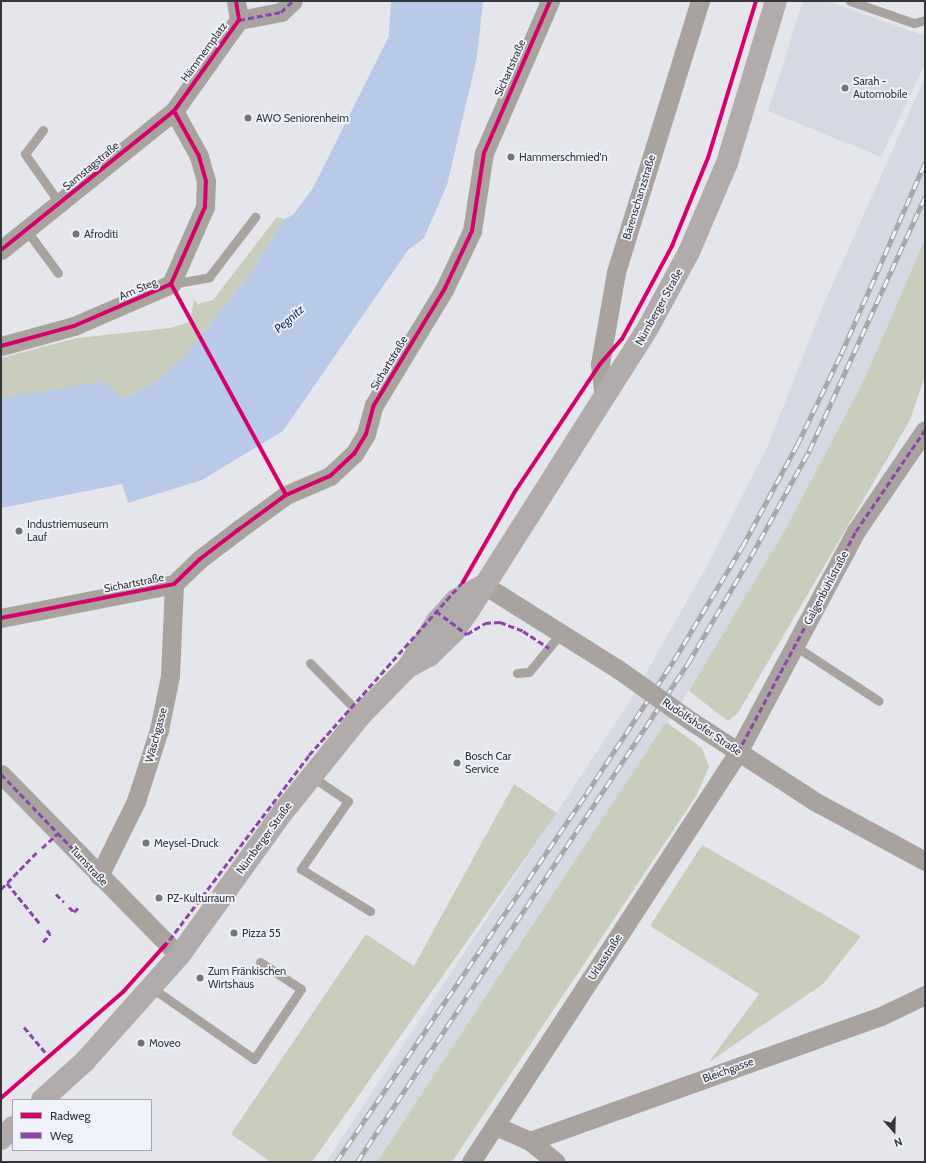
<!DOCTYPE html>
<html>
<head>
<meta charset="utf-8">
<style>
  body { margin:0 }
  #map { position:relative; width:926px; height:1163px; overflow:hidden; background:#e5e6eb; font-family:Cabin,sans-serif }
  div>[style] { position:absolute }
  .built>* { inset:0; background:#d6d9e3 }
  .green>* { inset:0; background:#c9cdbc }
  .water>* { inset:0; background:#b9c9e8 }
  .lane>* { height:9px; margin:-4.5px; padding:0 4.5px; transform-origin:4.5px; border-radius:4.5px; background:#a9a3a0 }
  .street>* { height:19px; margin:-9.5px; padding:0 9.5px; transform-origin:9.5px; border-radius:9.5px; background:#a9a3a0 }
  .secondary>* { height:22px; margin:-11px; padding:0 11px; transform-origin:11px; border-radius:11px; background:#b1acab }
  .rail>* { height:4.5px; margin-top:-2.25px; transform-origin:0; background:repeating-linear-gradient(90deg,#eff2fb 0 9px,#a6a5a5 0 18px); box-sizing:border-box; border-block:1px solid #a6a5a5 }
  .street-bridge>* { height:19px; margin:-9.5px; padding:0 9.5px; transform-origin:9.5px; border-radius:9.5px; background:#a9a3a0 }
  .quiet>* { height:3px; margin-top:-1.5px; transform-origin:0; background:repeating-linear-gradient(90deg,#8e44ad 0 6px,transparent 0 9px) }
  .cycleway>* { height:4px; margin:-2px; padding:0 2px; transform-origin:2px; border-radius:2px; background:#d6006c }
  .dots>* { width:11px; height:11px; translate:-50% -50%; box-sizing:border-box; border:2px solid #eff2fb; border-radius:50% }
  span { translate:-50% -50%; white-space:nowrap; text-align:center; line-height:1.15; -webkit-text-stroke:3.5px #eff2fb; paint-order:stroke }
  .street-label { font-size:11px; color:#353639 }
  .poi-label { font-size:11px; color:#353639 }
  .left { translate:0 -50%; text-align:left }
  .water-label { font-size:12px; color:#1a3467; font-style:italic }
  .frame { position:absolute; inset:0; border:2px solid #353639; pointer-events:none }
  .legend { position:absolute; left:12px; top:1099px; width:140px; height:52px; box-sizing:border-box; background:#eff2fb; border:1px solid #a5a7ad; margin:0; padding:5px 7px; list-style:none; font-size:12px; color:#353639 }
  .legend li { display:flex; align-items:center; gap:8px; height:20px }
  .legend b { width:20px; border:1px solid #a5a7ad }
  .north { position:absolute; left:874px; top:1111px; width:40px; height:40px; -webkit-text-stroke:3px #eff2fb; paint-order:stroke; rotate:160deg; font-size:11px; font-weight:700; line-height:16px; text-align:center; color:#353639 }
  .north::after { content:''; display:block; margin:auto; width:14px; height:18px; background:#353639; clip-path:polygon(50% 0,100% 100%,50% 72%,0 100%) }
</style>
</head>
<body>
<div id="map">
  <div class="built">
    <div style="clip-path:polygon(803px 1px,828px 1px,925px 36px,925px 64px,881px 157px,768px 111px)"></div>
    <div style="clip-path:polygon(925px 77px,925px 239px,864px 380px,785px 530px,706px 665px,377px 1162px,326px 1162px,629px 703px,707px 566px,768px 445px,823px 306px)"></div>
  </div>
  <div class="green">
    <div style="clip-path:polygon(277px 217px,284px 219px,252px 271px,185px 356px,158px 380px,123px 399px,1px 398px,1px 358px,77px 338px,170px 328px,190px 322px,194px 299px,198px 304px,213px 300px)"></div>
    <div style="clip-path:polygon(925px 239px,925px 376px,910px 420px,738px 713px,728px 721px,689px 691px,785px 530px,864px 380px)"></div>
    <div style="clip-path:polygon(666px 722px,702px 748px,709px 767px,696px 796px,452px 1162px,377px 1162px)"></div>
    <div style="clip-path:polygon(514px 784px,557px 813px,312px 1162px,271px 1162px,231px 1134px,366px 934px,414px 966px)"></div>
    <div style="clip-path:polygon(702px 845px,861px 936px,823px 984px,709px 1062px,759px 994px,650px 926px)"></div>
  </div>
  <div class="water">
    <div style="clip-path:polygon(391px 1px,483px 1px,477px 57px,447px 185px,424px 238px,408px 250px,283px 431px,202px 480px,128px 503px,122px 484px,1px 508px,1px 398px,104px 381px,123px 399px,158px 380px,185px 356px,252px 271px,284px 219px,293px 215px,313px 188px,389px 36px)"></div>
  </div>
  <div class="lane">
    <div style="left:850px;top:1px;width:68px;rotate:19deg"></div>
    <div style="left:914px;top:23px;width:11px;rotate:-15deg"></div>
    <div style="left:43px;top:130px;width:30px;rotate:127deg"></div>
    <div style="left:25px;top:154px;width:61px;rotate:55deg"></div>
    <div style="left:27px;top:231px;width:52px;rotate:53.6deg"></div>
    <div style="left:171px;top:284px;width:39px;rotate:-10deg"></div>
    <div style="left:209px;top:277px;width:76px;rotate:-52.5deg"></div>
    <div style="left:795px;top:646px;width:100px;rotate:33.2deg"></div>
    <div style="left:310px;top:663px;width:73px;rotate:45.6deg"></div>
    <div style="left:517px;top:673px;width:12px;rotate:-5deg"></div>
    <div style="left:529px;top:672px;width:50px;rotate:-50.6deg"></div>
    <div style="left:311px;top:776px;width:45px;rotate:34deg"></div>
    <div style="left:348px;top:801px;width:83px;rotate:124.7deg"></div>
    <div style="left:301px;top:869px;width:81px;rotate:31.3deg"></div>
    <div style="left:152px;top:988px;width:124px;rotate:34.8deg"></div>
    <div style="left:254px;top:1059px;width:84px;rotate:-56.1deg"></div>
    <div style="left:301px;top:989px;width:49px;rotate:-146.6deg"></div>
  </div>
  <div class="street">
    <div style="left:239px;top:20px;width:43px;rotate:-10.8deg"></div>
    <div style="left:281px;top:12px;width:16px;rotate:-43deg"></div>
    <div style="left:1px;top:250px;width:222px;rotate:-38.8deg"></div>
    <div style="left:174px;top:111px;width:112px;rotate:-54.5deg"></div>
    <div style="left:239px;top:20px;width:19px;rotate:-99deg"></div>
    <div style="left:1px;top:346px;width:76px;rotate:-15.3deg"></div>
    <div style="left:74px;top:326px;width:106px;rotate:-23.4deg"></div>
    <div style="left:171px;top:284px;width:84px;rotate:-66.2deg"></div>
    <div style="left:205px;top:207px;width:26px;rotate:-88deg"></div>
    <div style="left:206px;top:181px;width:26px;rotate:-106deg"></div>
    <div style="left:199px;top:156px;width:51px;rotate:-119.1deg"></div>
    <div style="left:604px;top:397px;width:33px;rotate:-97deg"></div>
    <div style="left:600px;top:364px;width:93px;rotate:-80.1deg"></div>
    <div style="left:616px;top:272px;width:284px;rotate:-72.8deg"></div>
    <div style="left:484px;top:585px;width:158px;rotate:32.1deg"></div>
    <div style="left:1px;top:618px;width:176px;rotate:-11.1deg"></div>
    <div style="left:174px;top:584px;width:36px;rotate:-44deg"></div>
    <div style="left:200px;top:559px;width:48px;rotate:-37.3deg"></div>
    <div style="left:238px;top:530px;width:59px;rotate:-36.1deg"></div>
    <div style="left:286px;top:495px;width:48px;rotate:-23.4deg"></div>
    <div style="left:330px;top:476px;width:33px;rotate:-43deg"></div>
    <div style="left:354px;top:454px;width:23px;rotate:-59deg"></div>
    <div style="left:366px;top:434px;width:30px;rotate:-75deg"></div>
    <div style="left:374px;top:405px;width:137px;rotate:-58.7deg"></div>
    <div style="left:445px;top:288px;width:63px;rotate:-64.7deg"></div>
    <div style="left:472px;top:231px;width:79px;rotate:-81.3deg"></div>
    <div style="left:484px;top:153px;width:166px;rotate:-66.5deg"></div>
    <div style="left:691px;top:721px;width:147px;rotate:33deg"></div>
    <div style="left:814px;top:801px;width:126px;rotate:28.4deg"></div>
    <div style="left:1px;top:774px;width:255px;rotate:45.6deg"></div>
    <div style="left:99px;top:876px;width:84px;rotate:-63.7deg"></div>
    <div style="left:136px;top:801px;width:75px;rotate:-72.1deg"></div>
    <div style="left:159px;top:730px;width:55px;rotate:-78.5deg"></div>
    <div style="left:170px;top:676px;width:92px;rotate:-87.5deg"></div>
    <div style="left:496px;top:1126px;width:37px;rotate:24deg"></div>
    <div style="left:530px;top:1141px;width:33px;rotate:39deg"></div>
    <div style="left:530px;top:1141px;width:373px;rotate:-19.6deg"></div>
    <div style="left:881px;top:1016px;width:49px;rotate:-25.5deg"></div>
    <div style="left:471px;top:1162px;width:489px;rotate:-56.9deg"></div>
    <div style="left:738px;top:752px;width:251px;rotate:-61.9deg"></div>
    <div style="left:856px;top:531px;width:122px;rotate:-55.7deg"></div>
  </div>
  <div class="secondary">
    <div style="left:408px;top:667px;width:54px;rotate:-57.8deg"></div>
    <div style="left:437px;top:621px;width:28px;rotate:-48deg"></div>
    <div style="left:456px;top:600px;width:32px;rotate:-28deg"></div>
    <div style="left:42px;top:1100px;width:58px;rotate:-42.2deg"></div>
    <div style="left:85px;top:1061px;width:141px;rotate:-48.2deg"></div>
    <div style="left:179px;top:956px;width:178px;rotate:-54.2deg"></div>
    <div style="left:283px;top:812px;width:124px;rotate:-51.2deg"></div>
    <div style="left:361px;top:715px;width:67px;rotate:-45.6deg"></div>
    <div style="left:408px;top:667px;width:24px;rotate:-28deg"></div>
    <div style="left:429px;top:656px;width:35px;rotate:-44deg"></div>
    <div style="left:454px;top:632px;width:27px;rotate:-56deg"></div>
    <div style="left:469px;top:610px;width:334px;rotate:-57.6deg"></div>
    <div style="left:648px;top:328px;width:86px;rotate:-61.7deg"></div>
    <div style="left:689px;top:252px;width:97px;rotate:-66.9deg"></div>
    <div style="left:727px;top:163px;width:169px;rotate:-73.2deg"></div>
    <div style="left:1px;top:1139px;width:17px;rotate:-45deg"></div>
  </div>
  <div class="rail">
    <div style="left:336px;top:1162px;width:445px;rotate:-55.8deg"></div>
    <div style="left:586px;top:794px;width:160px;rotate:-56.7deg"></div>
    <div style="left:674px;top:660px;width:132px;rotate:-59deg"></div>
    <div style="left:742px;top:547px;width:116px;rotate:-61.7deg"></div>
    <div style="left:797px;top:445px;width:101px;rotate:-64.2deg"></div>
    <div style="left:841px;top:354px;width:209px;rotate:-66.3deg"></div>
    <div style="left:357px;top:1162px;width:599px;rotate:-56.44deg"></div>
    <div style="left:688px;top:663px;width:124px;rotate:-59.5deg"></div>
    <div style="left:751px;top:556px;width:120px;rotate:-61.1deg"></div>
    <div style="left:809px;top:451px;width:280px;rotate:-65.5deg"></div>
  </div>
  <div class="street-bridge">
    <div style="left:618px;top:669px;width:90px;rotate:35.5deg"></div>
  </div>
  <div class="quiet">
    <div style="left:239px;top:20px;width:43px;rotate:-10.8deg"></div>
    <div style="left:281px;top:12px;width:16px;rotate:-43deg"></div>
    <div style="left:436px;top:611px;width:39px;rotate:37deg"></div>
    <div style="left:467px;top:634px;width:21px;rotate:-31deg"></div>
    <div style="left:485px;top:623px;width:15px;rotate:-4deg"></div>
    <div style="left:500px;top:622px;width:25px;rotate:21deg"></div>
    <div style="left:523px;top:631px;width:31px;rotate:33deg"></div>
    <div style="left:738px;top:752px;width:251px;rotate:-61.9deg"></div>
    <div style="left:856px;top:531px;width:122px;rotate:-55.7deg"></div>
    <div style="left:1px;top:774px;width:141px;rotate:46.1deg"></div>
    <div style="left:42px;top:848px;width:22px;rotate:-43deg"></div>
    <div style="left:7px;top:883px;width:54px;rotate:51deg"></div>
    <div style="left:1px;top:889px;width:52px;rotate:-45.8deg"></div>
    <div style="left:56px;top:894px;width:11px;rotate:45deg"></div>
    <div style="left:69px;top:907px;width:7px;rotate:45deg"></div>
    <div style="left:74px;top:912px;width:7px;rotate:-45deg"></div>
    <div style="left:43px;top:942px;width:11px;rotate:-49deg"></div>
    <div style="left:50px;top:934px;width:5px;rotate:-127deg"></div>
    <div style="left:164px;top:947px;width:241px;rotate:-52.9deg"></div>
    <div style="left:309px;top:755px;width:235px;rotate:-48.4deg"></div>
    <div style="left:24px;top:1027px;width:33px;rotate:50deg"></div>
  </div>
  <div class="cycleway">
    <div style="left:1px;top:250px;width:222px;rotate:-38.8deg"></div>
    <div style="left:174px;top:111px;width:112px;rotate:-54.5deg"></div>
    <div style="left:239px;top:20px;width:19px;rotate:-99deg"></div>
    <div style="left:171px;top:284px;width:240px;rotate:61.4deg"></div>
    <div style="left:1px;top:346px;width:76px;rotate:-15.3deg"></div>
    <div style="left:74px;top:326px;width:106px;rotate:-23.4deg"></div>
    <div style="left:171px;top:284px;width:84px;rotate:-66.2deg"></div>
    <div style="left:205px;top:207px;width:26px;rotate:-88deg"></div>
    <div style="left:206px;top:181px;width:26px;rotate:-106deg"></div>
    <div style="left:199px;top:156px;width:51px;rotate:-119.1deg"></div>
    <div style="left:463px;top:582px;width:106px;rotate:-60.1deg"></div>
    <div style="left:516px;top:490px;width:151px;rotate:-56.3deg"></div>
    <div style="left:600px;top:364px;width:33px;rotate:-49deg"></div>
    <div style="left:622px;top:339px;width:106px;rotate:-61.7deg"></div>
    <div style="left:672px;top:246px;width:95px;rotate:-67.8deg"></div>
    <div style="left:708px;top:158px;width:164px;rotate:-73deg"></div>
    <div style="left:1px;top:618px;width:176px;rotate:-11.1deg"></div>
    <div style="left:174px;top:584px;width:36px;rotate:-44deg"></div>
    <div style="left:200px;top:559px;width:48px;rotate:-37.3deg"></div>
    <div style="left:238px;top:530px;width:59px;rotate:-36.1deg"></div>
    <div style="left:286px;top:495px;width:48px;rotate:-23.4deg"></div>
    <div style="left:330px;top:476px;width:33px;rotate:-43deg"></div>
    <div style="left:354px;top:454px;width:23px;rotate:-59deg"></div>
    <div style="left:366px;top:434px;width:30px;rotate:-75deg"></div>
    <div style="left:374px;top:405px;width:137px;rotate:-58.7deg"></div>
    <div style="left:445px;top:288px;width:63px;rotate:-64.7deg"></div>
    <div style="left:472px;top:231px;width:79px;rotate:-81.3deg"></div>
    <div style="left:484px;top:153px;width:166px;rotate:-66.5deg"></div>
    <div style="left:1px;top:1098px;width:162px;rotate:-41deg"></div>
    <div style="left:123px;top:992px;width:64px;rotate:-48.1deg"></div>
  </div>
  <div class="dots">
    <div style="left:845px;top:88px;background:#737477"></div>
    <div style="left:248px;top:118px;background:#737477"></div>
    <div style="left:511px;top:157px;background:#737477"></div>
    <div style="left:76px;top:234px;background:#737477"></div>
    <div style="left:19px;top:531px;background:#737477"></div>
    <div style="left:457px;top:763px;background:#737477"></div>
    <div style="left:146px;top:843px;background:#737477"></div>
    <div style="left:159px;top:898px;background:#737477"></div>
    <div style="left:234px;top:933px;background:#737477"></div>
    <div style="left:200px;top:978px;background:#737477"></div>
    <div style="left:141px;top:1043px;background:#737477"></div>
  </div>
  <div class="street-label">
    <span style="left:204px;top:52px;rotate:-54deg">Hämmernplatz</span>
    <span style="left:510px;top:68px;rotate:-66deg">Sichartstraße</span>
    <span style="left:91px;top:166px;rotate:-40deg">Samstagstraße</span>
    <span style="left:639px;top:197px;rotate:-73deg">Bärenschanzstraße</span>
    <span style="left:138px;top:289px;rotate:-23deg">Am Steg</span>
    <span style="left:659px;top:307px;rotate:-61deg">Nürnberger Straße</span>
    <span style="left:389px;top:363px;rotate:-59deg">Sichartstraße</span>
    <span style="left:134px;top:583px;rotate:-11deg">Sichartstraße</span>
    <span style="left:826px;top:588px;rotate:-62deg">Galgenbühlstraße</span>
    <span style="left:702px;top:727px;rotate:34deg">Rudolfshofer Straße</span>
    <span style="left:156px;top:735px;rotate:-75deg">Wäschgasse</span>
    <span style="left:264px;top:838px;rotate:-54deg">Nürnberger Straße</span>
    <span style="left:89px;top:866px;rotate:47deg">Turnstraße</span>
    <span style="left:605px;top:957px;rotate:-57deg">Urlasstraße</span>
    <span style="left:728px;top:1070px;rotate:-20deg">Bleichgasse</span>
  </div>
  <div class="poi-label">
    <span class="left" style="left:853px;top:88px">Sarah -<br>Automobile</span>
    <span class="left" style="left:256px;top:118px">AWO Seniorenheim</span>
    <span class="left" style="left:519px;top:157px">Hammerschmied'n</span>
    <span class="left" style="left:84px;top:234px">Afroditi</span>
    <span class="left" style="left:27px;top:531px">Industriemuseum<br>Lauf</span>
    <span class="left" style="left:465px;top:763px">Bosch Car<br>Service</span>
    <span class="left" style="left:154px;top:843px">Meysel-Druck</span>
    <span class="left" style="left:167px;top:898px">PZ-Kulturraum</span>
    <span class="left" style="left:242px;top:933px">Pizza 55</span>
    <span class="left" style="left:208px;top:978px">Zum Fränkischen<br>Wirtshaus</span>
    <span class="left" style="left:149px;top:1043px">Moveo</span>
  </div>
  <div class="water-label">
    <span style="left:289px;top:319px;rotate:-41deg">Pegnitz</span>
  </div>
  <div class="frame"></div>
  <ul class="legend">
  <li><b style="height:5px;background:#d6006c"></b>Radweg</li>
  <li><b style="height:5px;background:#8e44ad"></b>Weg</li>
  </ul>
  <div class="north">N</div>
</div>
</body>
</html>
